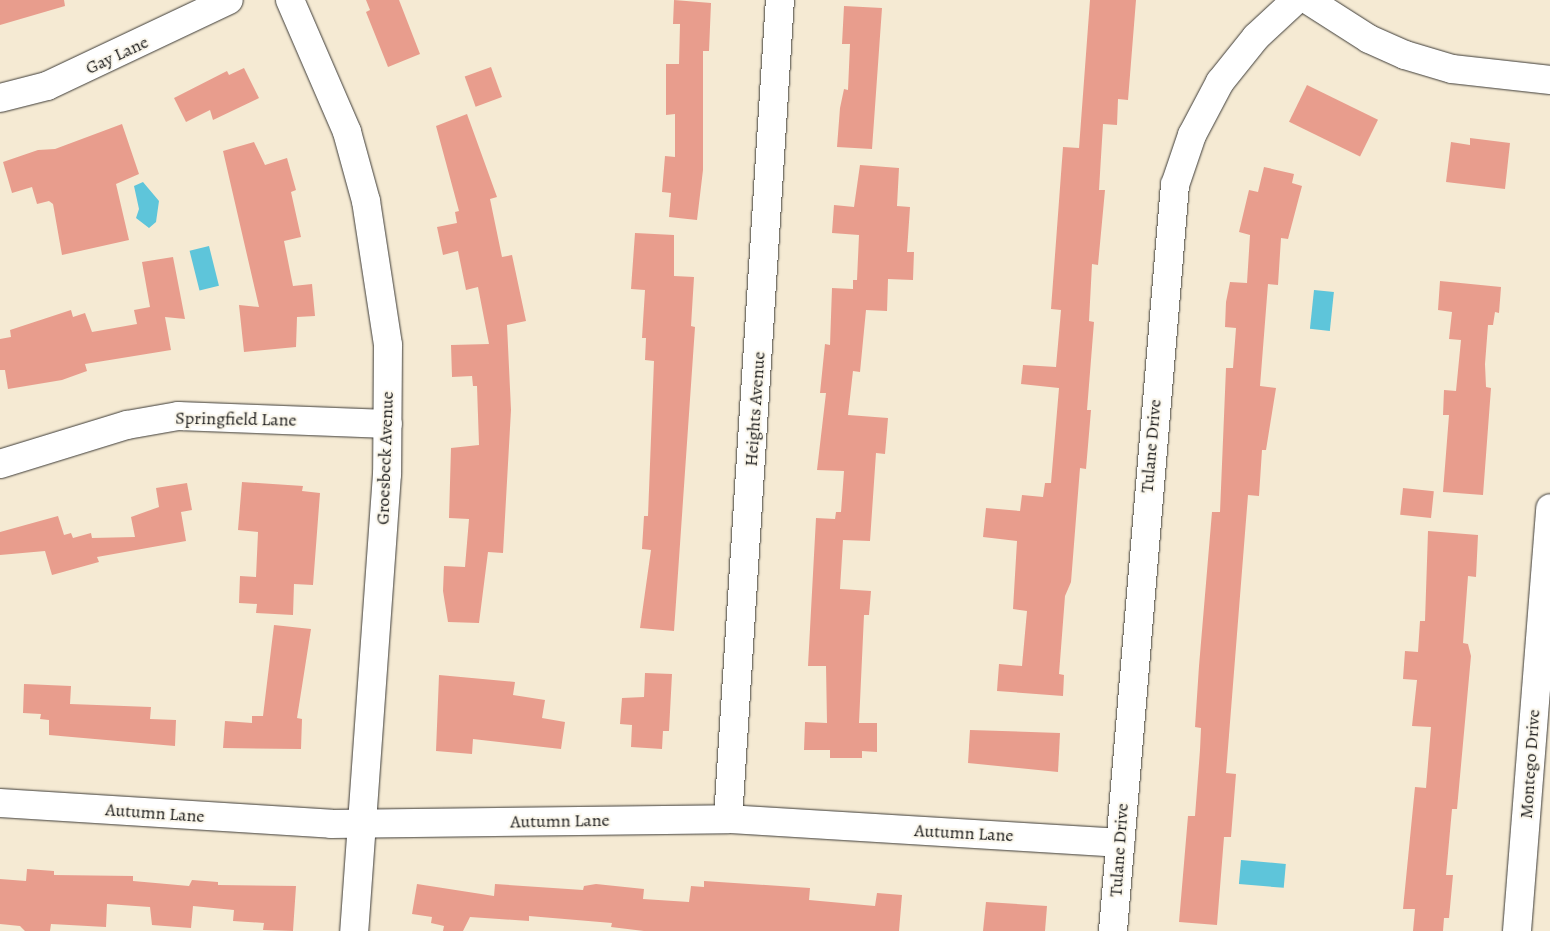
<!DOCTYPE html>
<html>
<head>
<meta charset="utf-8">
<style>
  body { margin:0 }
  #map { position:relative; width:1550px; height:931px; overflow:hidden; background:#f5ead3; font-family:Alegreya,serif }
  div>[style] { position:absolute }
  .water>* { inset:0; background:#5ec5da; transform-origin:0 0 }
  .building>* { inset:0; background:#e89d8d; transform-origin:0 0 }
  .roads { filter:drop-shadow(0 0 1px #3d3b37) drop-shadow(0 0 1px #3d3b37) }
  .minor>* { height:28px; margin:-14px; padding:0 14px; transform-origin:14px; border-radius:14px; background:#fff }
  span { translate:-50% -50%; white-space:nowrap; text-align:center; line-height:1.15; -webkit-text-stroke:4px #fbf7ec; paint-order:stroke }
  .street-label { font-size:18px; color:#1c1c1c }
</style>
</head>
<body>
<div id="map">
  <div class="water">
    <div style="clip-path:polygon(143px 182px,159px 201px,156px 222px,149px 228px,136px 218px,139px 209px,134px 186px)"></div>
    <div style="left:209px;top:246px;width:41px;height:20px;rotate:76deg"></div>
    <div style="left:1314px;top:290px;width:20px;height:39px;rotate:6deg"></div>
    <div style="left:1241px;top:860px;width:45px;height:24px;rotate:5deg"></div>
  </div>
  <div class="building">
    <div style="clip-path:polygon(0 0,64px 0,65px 6px,0 25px)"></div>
    <div style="clip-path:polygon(366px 0,399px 0,420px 54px,388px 67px,366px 12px,370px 10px)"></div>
    <div style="clip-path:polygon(674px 0,711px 3px,709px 51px,703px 51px,703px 170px,697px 220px,669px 217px,671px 193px,662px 192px,665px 156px,675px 157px,675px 114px,666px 115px,666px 64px,679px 64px,680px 24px,673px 24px)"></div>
    <div style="clip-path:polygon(1090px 0,1136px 0,1128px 100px,1118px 99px,1117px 125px,1103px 124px,1099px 190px,1105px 190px,1098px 265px,1092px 264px,1089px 321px,1094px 322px,1087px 410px,1091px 410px,1086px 469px,1080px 468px,1071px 582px,1065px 596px,1059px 674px,1064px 675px,1063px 696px,997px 691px,999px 664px,1022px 666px,1027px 611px,1013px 609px,1017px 541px,983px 537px,986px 508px,1020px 511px,1022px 495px,1043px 497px,1045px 483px,1051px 483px,1059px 388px,1021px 384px,1023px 365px,1056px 367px,1061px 310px,1051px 309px,1063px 147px,1079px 148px)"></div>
    <div style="clip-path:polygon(844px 6px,882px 8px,872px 149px,837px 147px,840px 108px,844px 89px,848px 90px,850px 44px,842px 44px)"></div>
    <div style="left:491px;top:67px;width:32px;height:28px;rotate:70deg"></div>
    <div style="clip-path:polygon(244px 68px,259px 98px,213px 120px,210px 110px,186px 122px,174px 98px,227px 71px,229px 75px)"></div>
    <div style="left:1307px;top:85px;width:79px;height:41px;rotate:26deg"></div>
    <div style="clip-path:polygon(467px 114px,497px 197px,490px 199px,502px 257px,512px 255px,526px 321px,507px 325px,511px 410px,503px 553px,488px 552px,479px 623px,448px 622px,443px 591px,444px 566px,465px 567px,469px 519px,449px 518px,451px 448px,479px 445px,477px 386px,473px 386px,472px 376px,452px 377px,451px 345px,489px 344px,478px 287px,466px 290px,458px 251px,443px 255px,437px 227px,457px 223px,455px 212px,459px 211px,436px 126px)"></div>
    <div style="clip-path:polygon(122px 124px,139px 174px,116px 184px,129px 240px,62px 255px,53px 204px,49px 201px,37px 204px,32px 187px,12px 193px,3px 162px,38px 150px,55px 149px)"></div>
    <div style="clip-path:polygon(1470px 138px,1510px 143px,1505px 189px,1446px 182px,1451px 142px,1470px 145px)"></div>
    <div style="clip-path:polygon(254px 142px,265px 165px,287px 158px,296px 190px,291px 192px,301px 237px,284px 241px,293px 286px,312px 284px,315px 316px,297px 317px,296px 347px,244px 352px,239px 305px,259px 307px,223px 151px)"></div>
    <div style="clip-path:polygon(860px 165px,899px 168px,897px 206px,910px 207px,907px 252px,914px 252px,913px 280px,888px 279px,887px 311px,866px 310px,860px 372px,853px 371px,848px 415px,888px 418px,885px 454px,876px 453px,870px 541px,843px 540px,840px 589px,871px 591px,869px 615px,864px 615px,859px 723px,877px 723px,877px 752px,862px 751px,862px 758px,830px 758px,830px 750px,804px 750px,805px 722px,827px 723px,826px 666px,808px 666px,816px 518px,835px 519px,836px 512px,841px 512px,844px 471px,817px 470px,826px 393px,820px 393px,825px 344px,830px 345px,832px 288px,853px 289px,853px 280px,857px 280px,859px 235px,832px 233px,834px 205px,854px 207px)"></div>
    <div style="clip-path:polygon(1264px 167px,1294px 174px,1292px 183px,1302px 186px,1288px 239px,1281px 238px,1278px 285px,1268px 284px,1260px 386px,1276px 388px,1266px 450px,1262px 450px,1259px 496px,1248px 495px,1226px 773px,1236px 774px,1231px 837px,1224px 837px,1217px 925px,1179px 922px,1188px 816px,1195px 816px,1200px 750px,1201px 728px,1195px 727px,1199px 666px,1212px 512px,1220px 512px,1226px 368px,1233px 368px,1236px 328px,1225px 327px,1226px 302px,1230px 282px,1247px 283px,1250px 235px,1239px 232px,1249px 190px,1258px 192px)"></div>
    <div style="clip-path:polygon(635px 233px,674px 235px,674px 276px,694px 277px,691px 326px,695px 327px,674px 631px,640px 628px,651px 550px,642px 549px,644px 516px,648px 516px,654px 361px,645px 360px,646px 338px,642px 338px,645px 290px,631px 289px)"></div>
    <div style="clip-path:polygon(173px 257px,185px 319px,165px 317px,171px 350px,85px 364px,87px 371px,62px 380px,8px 389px,5px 370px,0 370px,0 339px,11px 337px,10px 330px,71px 310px,73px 317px,85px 313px,92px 332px,137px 324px,134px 310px,150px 307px,142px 262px)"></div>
    <div style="clip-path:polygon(1440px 281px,1501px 287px,1499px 313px,1495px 312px,1493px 325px,1488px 325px,1485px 364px,1486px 387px,1491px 388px,1483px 495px,1443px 492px,1449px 415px,1443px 415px,1444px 390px,1456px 391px,1461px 340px,1449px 339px,1452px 312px,1438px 310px)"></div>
    <div style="clip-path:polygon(242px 482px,303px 486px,302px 491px,320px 493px,313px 585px,294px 584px,293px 615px,256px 613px,257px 604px,239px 603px,240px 576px,256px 577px,258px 532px,238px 530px)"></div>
    <div style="clip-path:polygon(187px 483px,192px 510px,181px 512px,186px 541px,97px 557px,99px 562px,52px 575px,45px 551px,0 555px,0 532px,58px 516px,64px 535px,71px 533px,73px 538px,91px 533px,92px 538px,135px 537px,131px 517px,159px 507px,156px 488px)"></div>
    <div style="left:1403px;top:488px;width:31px;height:27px;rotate:6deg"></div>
    <div style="clip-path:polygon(1428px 531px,1478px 535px,1476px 577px,1468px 576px,1463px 643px,1468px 644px,1471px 656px,1457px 809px,1452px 809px,1446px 875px,1453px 875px,1449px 918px,1444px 918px,1443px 931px,1413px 931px,1415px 909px,1403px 909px,1415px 787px,1426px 788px,1431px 727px,1412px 726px,1417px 680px,1403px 679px,1405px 651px,1418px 652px,1420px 621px,1425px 621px)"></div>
    <div style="clip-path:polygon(274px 625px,311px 629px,297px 718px,302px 719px,301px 749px,223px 748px,225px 721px,252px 723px,252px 716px,263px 716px)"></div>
    <div style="clip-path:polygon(645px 673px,672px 674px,669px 731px,663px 731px,662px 749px,631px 747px,632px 725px,620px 724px,622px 698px,644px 697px)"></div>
    <div style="clip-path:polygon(439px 675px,515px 682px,513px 695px,545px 700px,542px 718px,565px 722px,561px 749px,473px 739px,472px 754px,436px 751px)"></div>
    <div style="clip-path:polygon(24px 684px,71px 686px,70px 704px,151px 707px,150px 719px,176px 720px,175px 746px,49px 735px,49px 720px,40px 719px,41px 714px,23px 713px)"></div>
    <div style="clip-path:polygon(970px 730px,1060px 733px,1058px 772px,968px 763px)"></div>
    <div style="clip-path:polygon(27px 869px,54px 871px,54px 875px,133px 876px,133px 881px,189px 886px,192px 880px,218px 882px,218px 885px,296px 886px,293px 931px,263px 930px,264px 923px,233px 921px,234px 910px,193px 906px,191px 928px,152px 925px,150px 907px,107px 904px,106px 927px,51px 924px,50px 931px,25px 931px,20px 926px,0 924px,0 879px,26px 881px)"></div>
    <div style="clip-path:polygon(704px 881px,810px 888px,809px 900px,875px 906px,877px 893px,902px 895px,899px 931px,644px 931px,611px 927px,612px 923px,529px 916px,529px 921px,470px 917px,463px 931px,443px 931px,444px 926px,431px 923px,432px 917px,412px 914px,417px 884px,494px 896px,495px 884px,583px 890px,584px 886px,596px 884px,644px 889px,643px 899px,689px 902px,691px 886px,704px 887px)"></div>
    <div style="clip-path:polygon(986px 902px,1047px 906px,1045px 931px,983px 931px)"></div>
  </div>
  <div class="roads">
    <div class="minor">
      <div style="left:290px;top:0;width:144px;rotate:66.6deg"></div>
      <div style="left:347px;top:132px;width:72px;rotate:74.6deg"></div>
      <div style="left:366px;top:201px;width:146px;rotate:81.3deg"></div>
      <div style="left:388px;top:345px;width:129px;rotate:90.4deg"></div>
      <div style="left:387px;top:474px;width:458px;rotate:94.1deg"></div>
      <div style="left:1308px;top:0;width:72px;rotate:32.6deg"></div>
      <div style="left:1369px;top:39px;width:39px;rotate:24deg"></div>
      <div style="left:1405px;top:55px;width:49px;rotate:16.6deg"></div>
      <div style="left:1452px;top:69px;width:99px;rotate:6.4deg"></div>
      <div style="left:0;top:98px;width:49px;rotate:-14.3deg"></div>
      <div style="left:47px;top:86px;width:201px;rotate:-25.3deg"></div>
      <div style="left:0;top:464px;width:133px;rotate:-17.1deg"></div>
      <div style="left:127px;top:425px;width:52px;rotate:-10deg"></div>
      <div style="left:178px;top:416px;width:210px;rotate:2.2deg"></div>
      <div style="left:0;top:803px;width:332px;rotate:3.6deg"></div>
      <div style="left:331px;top:824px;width:397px;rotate:-0.7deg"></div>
      <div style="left:728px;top:819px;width:393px;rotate:3.5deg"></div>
      <div style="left:728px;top:819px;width:821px;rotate:-86.37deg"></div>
      <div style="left:1113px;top:931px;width:749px;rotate:-85.25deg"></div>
      <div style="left:1175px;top:185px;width:53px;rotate:-71.2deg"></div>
      <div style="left:1192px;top:135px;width:60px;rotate:-62.2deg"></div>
      <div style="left:1220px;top:82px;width:58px;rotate:-51.3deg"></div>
      <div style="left:1256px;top:37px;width:54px;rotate:-42.8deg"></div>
      <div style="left:1517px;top:931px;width:424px;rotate:-85.5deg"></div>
    </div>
  </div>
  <div class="street-label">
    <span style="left:117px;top:55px;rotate:-25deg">Gay Lane</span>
    <span style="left:755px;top:409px;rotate:-86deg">Heights Avenue</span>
    <span style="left:236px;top:419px;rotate:1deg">Springfield Lane</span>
    <span style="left:1151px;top:446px;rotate:-85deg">Tulane Drive</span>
    <span style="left:385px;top:458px;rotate:-88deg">Groesbeck Avenue</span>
    <span style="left:1530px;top:764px;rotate:-86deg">Montego Drive</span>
    <span style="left:155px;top:813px;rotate:4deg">Autumn Lane</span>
    <span style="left:560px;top:821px;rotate:-1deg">Autumn Lane</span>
    <span style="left:964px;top:833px;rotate:3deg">Autumn Lane</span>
    <span style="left:1119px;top:850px;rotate:-86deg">Tulane Drive</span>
  </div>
</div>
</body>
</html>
